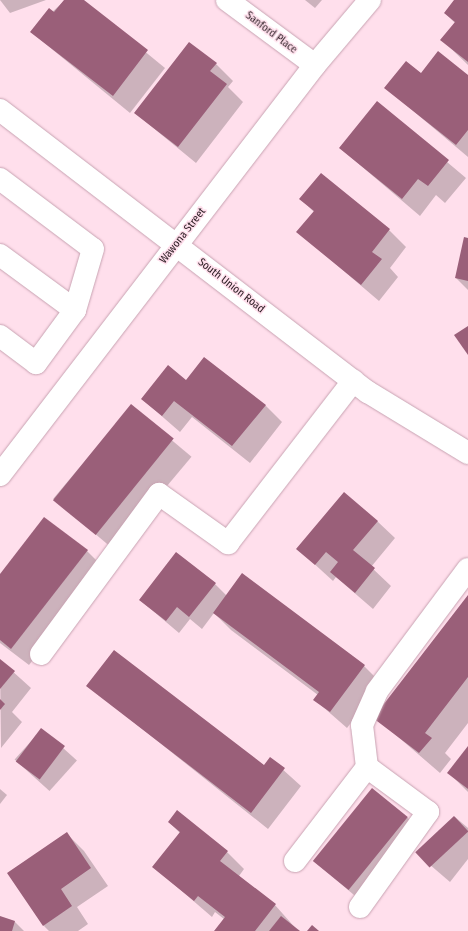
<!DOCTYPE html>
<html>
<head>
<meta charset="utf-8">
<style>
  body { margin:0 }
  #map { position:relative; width:468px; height:931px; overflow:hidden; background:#ffdfec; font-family:"Fira Sans Condensed",sans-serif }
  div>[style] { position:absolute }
  .shadow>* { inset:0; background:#0003; transform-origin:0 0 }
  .building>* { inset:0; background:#9a5f79; transform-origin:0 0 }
  .roads { filter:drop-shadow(0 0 1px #c8a3b2) drop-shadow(0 0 1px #c8a3b2) }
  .minor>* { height:22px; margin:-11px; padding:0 11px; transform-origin:11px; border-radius:11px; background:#fff }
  span { translate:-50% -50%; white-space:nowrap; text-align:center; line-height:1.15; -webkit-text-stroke:3px #ffdfec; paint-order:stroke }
  .street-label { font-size:11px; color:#2b1d23 }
</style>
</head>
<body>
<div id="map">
  <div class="shadow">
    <div style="clip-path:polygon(0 0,46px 0,10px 13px)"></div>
    <div style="clip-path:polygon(65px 0,82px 0,165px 68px,130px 113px,31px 32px)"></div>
    <div style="clip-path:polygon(305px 0,322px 0,315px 8px)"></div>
    <div style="clip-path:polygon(455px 0,468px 0,468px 65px,442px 40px,455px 23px,445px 13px)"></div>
    <div style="clip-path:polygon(216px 64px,233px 81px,228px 87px,243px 102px,196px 163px,135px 113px)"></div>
    <div style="clip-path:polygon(422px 74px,468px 76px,468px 157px,386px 88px)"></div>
    <div style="clip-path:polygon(377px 103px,466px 178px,445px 203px,436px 195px,420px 216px,340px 148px)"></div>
    <div style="clip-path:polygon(301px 199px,389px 230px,406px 247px,390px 268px,398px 277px,379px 301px,298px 232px,314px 212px)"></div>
    <div style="clip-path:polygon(468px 239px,468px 290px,456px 278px)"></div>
    <div style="clip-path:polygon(186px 381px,265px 405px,282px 422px,250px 463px,192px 417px,180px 432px,142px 399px)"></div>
    <div style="left:131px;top:406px;width:79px;height:121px;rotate:40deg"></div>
    <div style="clip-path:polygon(377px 521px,395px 538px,371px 567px,391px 586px,373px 609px,336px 577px,333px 581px,298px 549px)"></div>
    <div style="clip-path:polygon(87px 551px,104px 568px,29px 665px,0 643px,0 576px)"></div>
    <div style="clip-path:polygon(215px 584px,227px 596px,364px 666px,381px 683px,347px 728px,315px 700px,318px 695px,231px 630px,214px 613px,202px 629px,190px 619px,179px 633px,140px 600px)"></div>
    <div style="clip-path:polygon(468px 596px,468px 723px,445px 753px,451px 759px,440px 773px,375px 717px)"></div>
    <div style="clip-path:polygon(0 660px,31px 688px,12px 712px,22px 722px,1px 748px)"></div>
    <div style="clip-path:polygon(87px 685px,264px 766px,270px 758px,301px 786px,268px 829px)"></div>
    <div style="left:42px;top:729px;width:47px;height:41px;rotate:42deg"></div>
    <div style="clip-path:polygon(468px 748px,468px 792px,449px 773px)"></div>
    <div style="clip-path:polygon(0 789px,7px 795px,0 804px)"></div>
    <div style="clip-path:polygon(407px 817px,424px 835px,367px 906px,315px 862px)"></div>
    <div style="clip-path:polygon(455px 817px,468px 828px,468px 859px,450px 882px,422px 858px)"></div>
    <div style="clip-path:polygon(169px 822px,227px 852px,244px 869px,239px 876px,275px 905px,298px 931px,215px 931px,224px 919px,215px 912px,212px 917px,154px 867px,180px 833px)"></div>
    <div style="clip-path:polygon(67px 834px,84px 851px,108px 886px,77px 907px,88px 924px,78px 931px,49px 931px,44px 926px)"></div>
    <div style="clip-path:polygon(0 917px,15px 922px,24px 931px,0 931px)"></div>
  </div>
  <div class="building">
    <div style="clip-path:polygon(64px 0,84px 0,148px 50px,113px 96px,30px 32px,49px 8px,54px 12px)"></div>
    <div style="clip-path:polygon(454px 0,468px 0,468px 62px,440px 40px,455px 22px,444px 13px)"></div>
    <div style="clip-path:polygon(189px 42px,217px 63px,210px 71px,227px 84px,178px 147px,134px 113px)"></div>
    <div style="clip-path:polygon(438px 51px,468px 75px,468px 130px,456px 145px,384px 88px,406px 61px,421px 73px)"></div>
    <div style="clip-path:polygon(377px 101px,449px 160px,428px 186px,418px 179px,402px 199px,339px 148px)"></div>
    <div style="clip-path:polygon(321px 173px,390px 229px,372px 252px,382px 259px,361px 285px,296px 232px,314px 211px,299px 199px)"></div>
    <div style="clip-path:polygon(464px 237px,468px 238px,468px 281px,455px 278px)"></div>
    <div style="clip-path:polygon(468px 326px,468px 355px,454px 335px)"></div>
    <div style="clip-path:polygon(204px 357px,266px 405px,232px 446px,174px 401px,162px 416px,141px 399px,168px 365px,186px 380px)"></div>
    <div style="left:131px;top:404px;width:55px;height:124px;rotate:39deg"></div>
    <div style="clip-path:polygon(344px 492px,378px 521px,353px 550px,375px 568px,355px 593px,330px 572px,338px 562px,326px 552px,315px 565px,296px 549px)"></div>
    <div style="clip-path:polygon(44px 517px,88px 550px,11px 649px,0 640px,0 574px)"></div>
    <div style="clip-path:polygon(176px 552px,216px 583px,189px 617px,177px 607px,166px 621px,139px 600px)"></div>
    <div style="clip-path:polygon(242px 573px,365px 665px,330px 712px,313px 700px,319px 692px,213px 613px)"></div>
    <div style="clip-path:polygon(468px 595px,468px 677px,425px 733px,432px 738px,419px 753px,373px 718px)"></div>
    <div style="clip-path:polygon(114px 650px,264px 765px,270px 757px,285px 768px,251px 813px,86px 686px)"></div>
    <div style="clip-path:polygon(0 659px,15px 671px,0 689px)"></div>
    <div style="clip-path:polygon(0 699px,5px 704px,0 710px)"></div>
    <div style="left:41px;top:728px;width:30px;height:42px;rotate:37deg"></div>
    <div style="clip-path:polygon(468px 746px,468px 789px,447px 773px)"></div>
    <div style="left:372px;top:788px;width:46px;height:94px;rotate:39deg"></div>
    <div style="clip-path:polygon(177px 810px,228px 851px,220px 861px,276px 904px,255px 931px,214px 931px,225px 917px,198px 896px,194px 901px,152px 867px,180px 832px,168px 822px)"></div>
    <div style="left:454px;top:816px;width:21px;height:53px;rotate:47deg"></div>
    <div style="clip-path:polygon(67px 832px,91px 868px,61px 889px,72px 906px,43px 926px,7px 873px)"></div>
    <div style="clip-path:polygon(0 916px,15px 921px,12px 931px,0 931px)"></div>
    <div style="clip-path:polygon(281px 916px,300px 931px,269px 931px)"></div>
    <div style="clip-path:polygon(312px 925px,319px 931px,307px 931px)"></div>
  </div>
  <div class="roads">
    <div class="minor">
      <div style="left:227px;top:0;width:109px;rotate:36.5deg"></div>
      <div style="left:0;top:110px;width:464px;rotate:37.5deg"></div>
      <div style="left:368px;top:392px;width:117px;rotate:31.4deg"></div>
      <div style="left:0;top:179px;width:116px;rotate:37deg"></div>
      <div style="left:93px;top:249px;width:64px;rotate:106.4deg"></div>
      <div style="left:75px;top:310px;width:66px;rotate:126.3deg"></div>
      <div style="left:36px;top:363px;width:45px;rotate:-143.1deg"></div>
      <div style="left:0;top:255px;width:93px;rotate:36.3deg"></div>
      <div style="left:0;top:475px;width:517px;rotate:-52.47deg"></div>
      <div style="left:315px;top:65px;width:85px;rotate:-49.8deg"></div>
      <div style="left:41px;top:654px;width:199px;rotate:-53.6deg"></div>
      <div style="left:159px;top:494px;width:85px;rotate:35.4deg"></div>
      <div style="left:228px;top:543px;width:205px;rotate:-52.3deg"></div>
      <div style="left:295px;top:861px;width:118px;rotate:-52.5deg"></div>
      <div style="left:360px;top:907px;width:117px;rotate:-54.4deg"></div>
      <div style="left:428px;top:812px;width:76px;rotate:-143.6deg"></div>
      <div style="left:367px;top:767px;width:42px;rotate:-96.8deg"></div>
      <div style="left:362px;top:725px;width:37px;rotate:-66deg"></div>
      <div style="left:377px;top:691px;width:152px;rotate:-53.3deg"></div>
    </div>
  </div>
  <div class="street-label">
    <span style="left:271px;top:33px;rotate:37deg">Sanford Place</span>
    <span style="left:183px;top:236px;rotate:-52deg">Wawona Street</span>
    <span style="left:231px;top:286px;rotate:38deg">South Union Road</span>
  </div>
</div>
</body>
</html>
